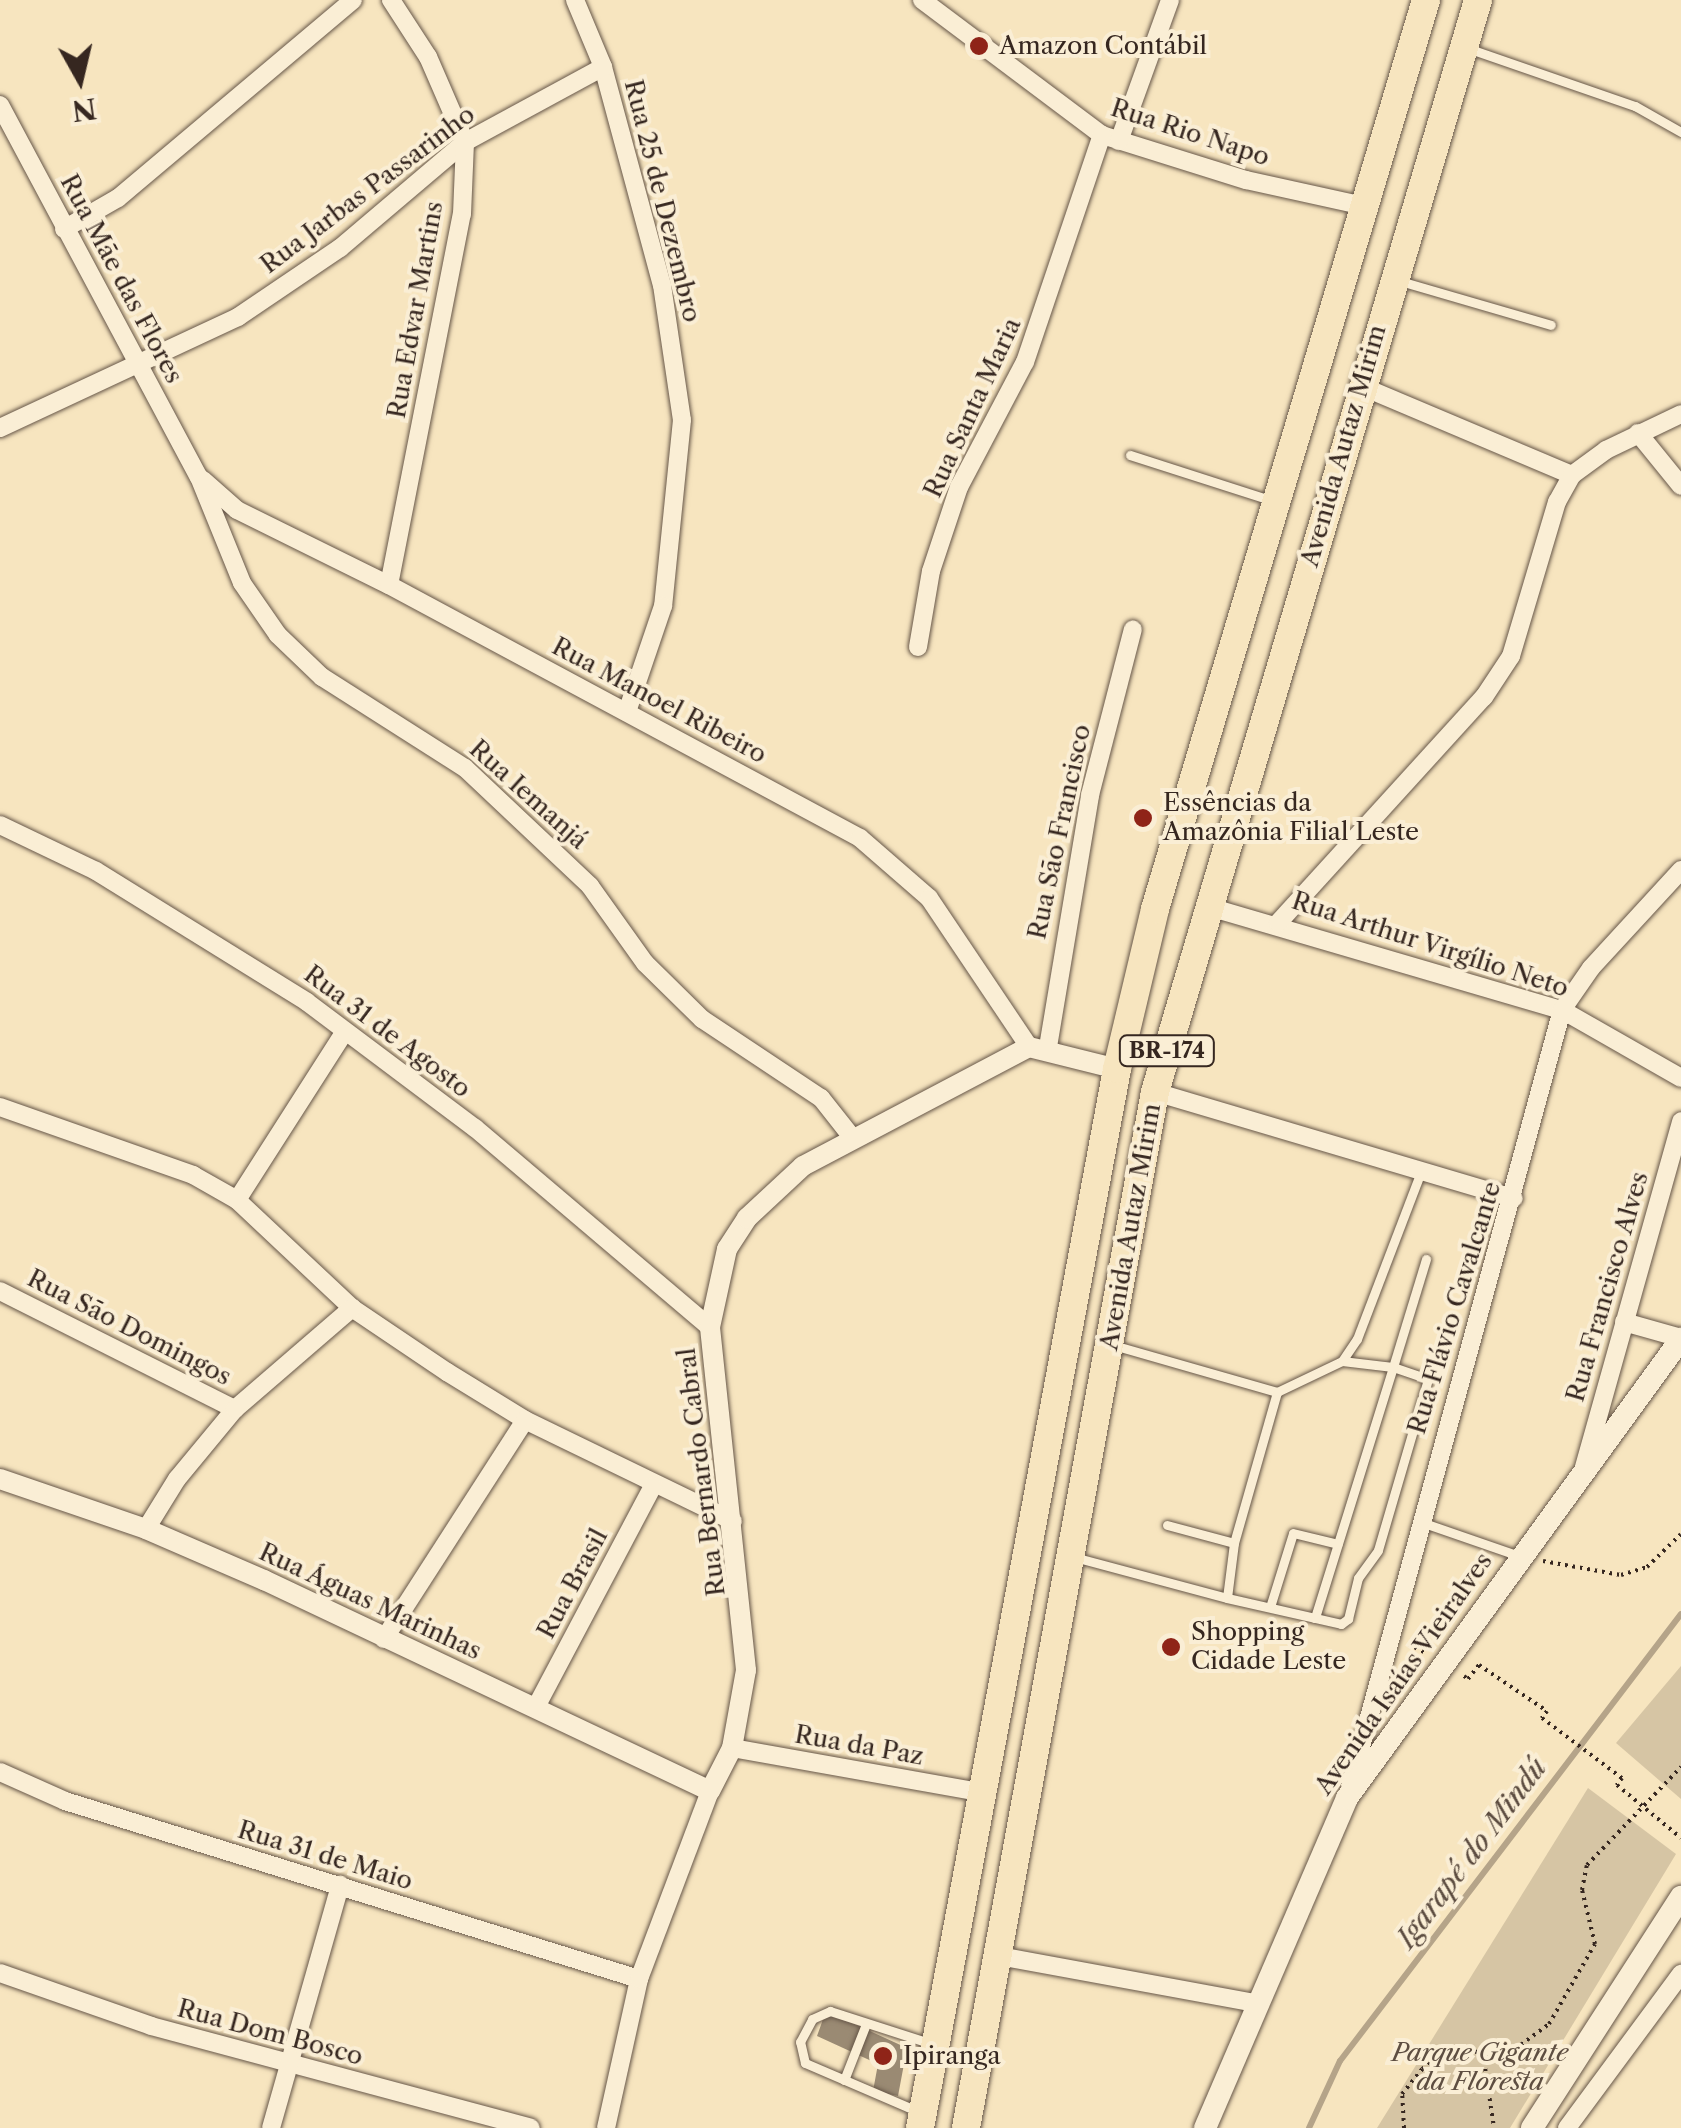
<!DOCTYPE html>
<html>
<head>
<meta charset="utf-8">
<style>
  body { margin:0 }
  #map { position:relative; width:1681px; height:2128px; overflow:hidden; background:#f7e5bf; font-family:"Libre Caslon Text",serif }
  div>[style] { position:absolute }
  .green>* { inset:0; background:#d6c5a4 }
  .stream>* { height:6px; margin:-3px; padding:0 3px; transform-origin:3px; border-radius:3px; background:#b5a489 }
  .building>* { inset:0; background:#9a8a73 }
  .path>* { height:4px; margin-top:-2px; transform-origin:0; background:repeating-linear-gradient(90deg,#362720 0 2.5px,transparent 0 7.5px) }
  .roads { filter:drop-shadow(0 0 2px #665648) drop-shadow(0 0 2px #665648) }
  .service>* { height:9px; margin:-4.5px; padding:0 4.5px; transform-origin:4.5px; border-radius:4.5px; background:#faeed5 }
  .minor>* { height:18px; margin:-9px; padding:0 9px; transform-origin:9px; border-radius:9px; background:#faeed5 }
  .tertiary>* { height:20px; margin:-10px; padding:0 10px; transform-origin:10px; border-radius:10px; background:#faeed5 }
  .secondary>* { height:22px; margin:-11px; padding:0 11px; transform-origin:11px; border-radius:11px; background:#faeed5 }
  .primary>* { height:28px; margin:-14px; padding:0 14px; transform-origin:14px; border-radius:14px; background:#f7e5bf }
  .dots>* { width:28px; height:28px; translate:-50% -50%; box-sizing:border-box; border:5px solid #faeed5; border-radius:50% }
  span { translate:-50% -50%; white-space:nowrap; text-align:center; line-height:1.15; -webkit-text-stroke:8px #faeed5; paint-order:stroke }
  .shield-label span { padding:2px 8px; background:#faeed5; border:2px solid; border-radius:8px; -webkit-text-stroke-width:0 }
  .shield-label { font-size:22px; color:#362720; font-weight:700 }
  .poi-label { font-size:25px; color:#362720 }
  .left { translate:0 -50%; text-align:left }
  .street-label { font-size:25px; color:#362720 }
  .park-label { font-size:25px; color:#5e4e41; font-style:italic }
  .water-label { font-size:28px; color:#5c4c40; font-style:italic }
  .north { position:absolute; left:30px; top:30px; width:100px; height:100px; -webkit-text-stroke:8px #faeed5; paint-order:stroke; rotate:172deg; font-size:28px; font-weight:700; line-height:40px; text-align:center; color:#362720 }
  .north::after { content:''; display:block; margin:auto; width:35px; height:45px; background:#362720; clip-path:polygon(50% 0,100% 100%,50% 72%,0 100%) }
</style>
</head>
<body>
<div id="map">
  <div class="green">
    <div style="clip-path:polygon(1681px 1666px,1681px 1799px,1616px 1743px)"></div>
    <div style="clip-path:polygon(1588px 1788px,1676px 1854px,1510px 2128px,1377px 2128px)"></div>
  </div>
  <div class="stream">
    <div style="left:1309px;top:2128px;width:74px;rotate:-65.2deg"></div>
    <div style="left:1340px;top:2061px;width:562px;rotate:-52.66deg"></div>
  </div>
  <div class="building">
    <div style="clip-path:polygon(826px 2011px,907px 2048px,898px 2096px,873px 2091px,878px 2064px,817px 2036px)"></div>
  </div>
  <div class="path">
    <div style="left:1543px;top:1561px;width:79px;rotate:10.2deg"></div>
    <div style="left:1621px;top:1575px;width:27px;rotate:-17deg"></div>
    <div style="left:1647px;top:1567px;width:47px;rotate:-44.1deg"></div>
    <div style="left:1408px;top:1644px;width:20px;rotate:27deg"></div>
    <div style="left:1464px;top:1676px;width:5px;rotate:37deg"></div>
    <div style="left:1468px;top:1679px;width:18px;rotate:-52deg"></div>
    <div style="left:1479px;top:1665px;width:82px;rotate:34.1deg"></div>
    <div style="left:1547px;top:1711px;width:9px;rotate:126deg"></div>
    <div style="left:1542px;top:1718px;width:100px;rotate:36.9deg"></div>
    <div style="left:1622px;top:1778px;width:9px;rotate:126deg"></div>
    <div style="left:1617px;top:1785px;width:83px;rotate:39.6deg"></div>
    <div style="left:1483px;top:2054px;width:75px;rotate:81.5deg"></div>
    <div style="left:1404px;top:2128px;width:34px;rotate:-93deg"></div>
    <div style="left:1402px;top:2094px;width:32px;rotate:-51deg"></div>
    <div style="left:1422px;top:2069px;width:27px;rotate:-33deg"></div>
    <div style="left:1445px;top:2054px;width:70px;rotate:-4.1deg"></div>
    <div style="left:1515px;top:2049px;width:42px;rotate:-36.3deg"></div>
    <div style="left:1549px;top:2024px;width:92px;rotate:-60.1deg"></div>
    <div style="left:1595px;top:1944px;width:56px;rotate:-103.5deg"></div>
    <div style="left:1582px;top:1890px;width:25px;rotate:-79deg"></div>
    <div style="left:1587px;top:1865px;width:136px;rotate:-46.2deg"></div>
  </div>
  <div class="roads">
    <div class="service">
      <div style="left:1470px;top:49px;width:175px;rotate:19.1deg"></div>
      <div style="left:1635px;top:106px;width:53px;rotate:29.5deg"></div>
      <div style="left:1400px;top:281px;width:157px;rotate:16.2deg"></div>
      <div style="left:1130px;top:455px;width:150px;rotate:17.8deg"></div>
      <div style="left:1113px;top:1345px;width:171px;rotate:16deg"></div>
      <div style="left:1277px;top:1392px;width:157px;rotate:105.9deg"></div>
      <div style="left:1342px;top:1361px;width:51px;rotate:6.7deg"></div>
      <div style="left:1393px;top:1367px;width:113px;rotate:-73deg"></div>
      <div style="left:1277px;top:1392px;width:72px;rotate:-25.5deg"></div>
      <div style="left:1342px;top:1361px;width:27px;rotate:-56deg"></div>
      <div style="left:1357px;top:1339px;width:182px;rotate:-69.1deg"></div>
      <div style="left:1421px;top:1522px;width:104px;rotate:19.1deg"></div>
      <div style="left:1167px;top:1525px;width:69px;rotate:15deg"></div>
      <div style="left:1234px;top:1543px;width:55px;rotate:97.3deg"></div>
      <div style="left:1074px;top:1557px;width:158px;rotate:15deg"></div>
      <div style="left:1227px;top:1598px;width:117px;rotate:12.8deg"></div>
      <div style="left:1341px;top:1624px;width:9px;rotate:-36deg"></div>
      <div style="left:1348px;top:1619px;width:42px;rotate:-76.3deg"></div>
      <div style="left:1358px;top:1578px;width:34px;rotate:-54deg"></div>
      <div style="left:1378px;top:1550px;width:178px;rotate:-73.7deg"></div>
      <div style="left:1428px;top:1379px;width:37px;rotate:-161deg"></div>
      <div style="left:1393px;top:1367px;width:263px;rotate:107.3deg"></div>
      <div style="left:1270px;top:1607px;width:77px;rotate:-72.7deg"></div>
      <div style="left:1293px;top:1533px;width:46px;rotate:13.7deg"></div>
      <div style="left:844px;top:2080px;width:60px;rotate:-68.6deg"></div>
      <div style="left:917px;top:2111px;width:122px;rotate:-156.8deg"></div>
      <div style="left:805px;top:2063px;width:22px;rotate:-103deg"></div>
      <div style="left:800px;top:2042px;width:26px;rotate:-62deg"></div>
      <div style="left:812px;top:2019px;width:20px;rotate:-24deg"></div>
      <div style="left:830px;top:2011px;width:107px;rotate:17.9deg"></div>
    </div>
    <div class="minor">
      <div style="left:575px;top:0;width:73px;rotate:67.3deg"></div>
      <div style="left:603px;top:67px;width:226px;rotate:74.9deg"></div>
      <div style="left:662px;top:285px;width:136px;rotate:81.6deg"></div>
      <div style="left:682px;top:420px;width:187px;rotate:95.8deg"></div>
      <div style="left:663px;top:606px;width:112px;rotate:108.8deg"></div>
      <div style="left:922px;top:0;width:225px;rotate:36.9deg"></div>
      <div style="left:1102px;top:135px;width:151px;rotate:17.4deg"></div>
      <div style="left:1246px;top:180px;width:121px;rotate:12.4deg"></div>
      <div style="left:0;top:105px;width:422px;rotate:61.9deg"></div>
      <div style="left:199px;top:477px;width:114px;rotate:67.9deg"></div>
      <div style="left:242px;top:583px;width:63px;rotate:55.3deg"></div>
      <div style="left:278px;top:635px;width:61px;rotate:43.7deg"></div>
      <div style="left:322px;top:677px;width:169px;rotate:32.5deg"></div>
      <div style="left:465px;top:768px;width:172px;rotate:43.3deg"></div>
      <div style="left:590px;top:886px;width:95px;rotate:54.5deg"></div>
      <div style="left:645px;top:963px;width:80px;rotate:44.5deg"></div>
      <div style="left:702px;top:1019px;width:143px;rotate:33.6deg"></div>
      <div style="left:821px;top:1098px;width:48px;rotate:51.7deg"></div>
      <div style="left:1119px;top:141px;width:150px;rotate:-70.1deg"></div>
      <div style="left:64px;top:229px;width:62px;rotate:-29.9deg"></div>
      <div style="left:118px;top:198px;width:307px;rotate:-40.1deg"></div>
      <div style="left:1361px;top:386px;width:229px;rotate:22.9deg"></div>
      <div style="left:0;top:428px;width:263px;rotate:-25deg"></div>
      <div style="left:238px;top:317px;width:123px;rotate:-34.1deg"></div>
      <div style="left:340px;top:248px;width:164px;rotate:-40.3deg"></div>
      <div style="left:465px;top:142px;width:157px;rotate:-28.5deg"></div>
      <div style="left:1638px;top:433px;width:68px;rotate:50.9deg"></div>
      <div style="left:203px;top:480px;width:45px;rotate:41.4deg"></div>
      <div style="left:237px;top:510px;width:169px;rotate:26.3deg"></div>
      <div style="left:389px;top:585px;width:535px;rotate:28.24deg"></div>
      <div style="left:860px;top:838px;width:91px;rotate:41deg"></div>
      <div style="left:929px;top:898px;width:179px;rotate:56.1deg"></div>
      <div style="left:389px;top:585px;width:378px;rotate:-78.9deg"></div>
      <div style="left:462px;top:214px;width:72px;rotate:-87.6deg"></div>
      <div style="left:465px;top:142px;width:93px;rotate:-113.5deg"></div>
      <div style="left:428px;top:57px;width:68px;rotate:-123deg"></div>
      <div style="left:918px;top:647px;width:77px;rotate:-80.3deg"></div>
      <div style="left:931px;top:571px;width:89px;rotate:-71.6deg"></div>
      <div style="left:959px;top:487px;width:141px;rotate:-62.2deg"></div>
      <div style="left:1025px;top:362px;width:240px;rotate:-71.3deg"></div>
      <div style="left:0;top:825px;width:106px;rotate:25.6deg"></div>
      <div style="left:96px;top:871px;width:248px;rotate:31.8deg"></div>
      <div style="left:307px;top:1002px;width:210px;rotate:36.9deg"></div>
      <div style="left:475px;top:1128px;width:308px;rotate:40.3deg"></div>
      <div style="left:1209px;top:907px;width:368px;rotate:16.3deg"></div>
      <div style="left:1562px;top:1010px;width:137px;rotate:29.7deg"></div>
      <div style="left:1278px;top:923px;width:306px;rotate:-47.7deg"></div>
      <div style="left:1484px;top:697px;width:49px;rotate:-56.6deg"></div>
      <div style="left:1511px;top:656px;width:161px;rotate:-73.4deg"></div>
      <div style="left:1557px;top:502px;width:31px;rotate:-61deg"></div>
      <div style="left:1572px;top:475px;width:42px;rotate:-36.3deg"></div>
      <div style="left:1606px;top:450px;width:83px;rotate:-25.6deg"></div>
      <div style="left:1048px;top:1047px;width:255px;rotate:-80.5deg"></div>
      <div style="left:1090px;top:795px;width:171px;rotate:-75.5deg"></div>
      <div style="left:1155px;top:1092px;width:374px;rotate:16.5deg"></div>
      <div style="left:0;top:1107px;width:205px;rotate:19.4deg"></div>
      <div style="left:193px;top:1175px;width:51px;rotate:29.6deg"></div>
      <div style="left:237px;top:1200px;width:158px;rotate:43.2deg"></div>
      <div style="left:352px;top:1308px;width:115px;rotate:34deg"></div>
      <div style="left:447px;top:1372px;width:92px;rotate:31.6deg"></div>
      <div style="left:525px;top:1420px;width:231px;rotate:25.9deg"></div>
      <div style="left:237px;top:1200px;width:197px;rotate:-57.4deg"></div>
      <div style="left:0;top:1291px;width:263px;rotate:26.7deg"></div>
      <div style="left:1624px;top:1322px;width:59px;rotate:15.7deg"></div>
      <div style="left:1584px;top:1467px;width:359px;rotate:-74.3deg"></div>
      <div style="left:146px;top:1529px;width:59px;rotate:-58.2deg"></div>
      <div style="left:177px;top:1479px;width:91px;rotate:-50.4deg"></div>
      <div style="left:235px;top:1409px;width:155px;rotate:-40.8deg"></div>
      <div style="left:384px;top:1639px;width:260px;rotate:-57.2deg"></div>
      <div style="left:537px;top:1705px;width:248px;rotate:-62.1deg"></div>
      <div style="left:732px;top:1748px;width:250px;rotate:10.1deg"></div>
      <div style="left:0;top:1772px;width:71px;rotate:24deg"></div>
      <div style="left:65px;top:1801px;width:601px;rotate:17.23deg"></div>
      <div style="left:1350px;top:1787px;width:805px;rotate:-74.74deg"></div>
      <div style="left:1562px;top:1010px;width:51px;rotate:-55.4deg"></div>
      <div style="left:1591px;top:968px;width:133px;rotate:-47.4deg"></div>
      <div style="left:999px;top:1956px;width:261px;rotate:10.4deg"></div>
      <div style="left:0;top:1973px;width:160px;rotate:19.3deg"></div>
      <div style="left:151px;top:2026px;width:393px;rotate:15deg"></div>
      <div style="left:271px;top:2128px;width:253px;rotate:-74.1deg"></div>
      <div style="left:606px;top:2128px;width:153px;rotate:-77.5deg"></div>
      <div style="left:639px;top:1979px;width:201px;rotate:-69.3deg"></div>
      <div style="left:1567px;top:2128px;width:192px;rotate:-53.5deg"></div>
    </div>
    <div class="tertiary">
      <div style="left:0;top:1479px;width:154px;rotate:18.9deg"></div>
      <div style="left:146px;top:1529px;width:129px;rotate:23.4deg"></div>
      <div style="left:264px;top:1580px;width:493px;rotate:25.3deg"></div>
      <div style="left:710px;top:1791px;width:48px;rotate:-62.9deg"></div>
      <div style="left:732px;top:1748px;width:79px;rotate:-79.8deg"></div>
      <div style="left:746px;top:1670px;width:345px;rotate:-96deg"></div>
      <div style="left:710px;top:1327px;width:80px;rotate:-77.7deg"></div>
      <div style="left:727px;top:1249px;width:37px;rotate:-57deg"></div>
      <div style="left:747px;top:1218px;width:76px;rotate:-42.9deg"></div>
      <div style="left:803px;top:1166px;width:255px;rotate:-27.8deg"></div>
      <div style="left:1029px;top:1047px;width:91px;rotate:14deg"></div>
    </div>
    <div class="secondary">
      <div style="left:1205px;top:2128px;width:359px;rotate:-66.7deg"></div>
      <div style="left:1347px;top:1798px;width:568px;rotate:-53.96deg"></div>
      <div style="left:1532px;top:2128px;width:275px;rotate:-57.2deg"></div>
    </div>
    <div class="primary">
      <div style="left:920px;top:2128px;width:1077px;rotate:-79.46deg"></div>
      <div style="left:1117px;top:1069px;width:164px;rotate:-76.6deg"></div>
      <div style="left:1155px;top:909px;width:949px;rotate:-73.4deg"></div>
      <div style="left:966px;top:2128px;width:1053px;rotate:-79.66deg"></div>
      <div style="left:1155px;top:1092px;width:1139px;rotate:-73.52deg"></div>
    </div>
  </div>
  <div class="dots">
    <div style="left:979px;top:46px;background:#8f2418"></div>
    <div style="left:1143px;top:818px;background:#8f2418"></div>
    <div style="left:1171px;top:1647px;background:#8f2418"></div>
    <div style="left:883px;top:2056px;background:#8f2418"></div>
  </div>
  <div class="shield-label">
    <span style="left:1167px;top:1051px">BR-174</span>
  </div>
  <div class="poi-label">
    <span class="left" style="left:999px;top:46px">Amazon Contábil</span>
    <span class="left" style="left:1163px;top:818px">Essências da<br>Amazônia Filial Leste</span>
    <span class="left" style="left:1191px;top:1647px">Shopping<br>Cidade Leste</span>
    <span class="left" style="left:903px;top:2056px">Ipiranga</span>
  </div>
  <div class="street-label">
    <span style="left:1190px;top:133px;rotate:18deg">Rua Rio Napo</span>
    <span style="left:368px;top:190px;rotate:-37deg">Rua Jarbas Passarinho</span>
    <span style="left:662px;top:201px;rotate:76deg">Rua 25 de Dezembro</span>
    <span style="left:121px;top:279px;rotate:62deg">Rua Mãe das Flores</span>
    <span style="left:416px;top:310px;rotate:-80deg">Rua Edvar Martins</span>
    <span style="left:973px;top:408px;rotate:-65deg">Rua Santa Maria</span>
    <span style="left:1344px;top:446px;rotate:-74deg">Avenida Autaz Mirim</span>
    <span style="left:659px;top:701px;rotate:28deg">Rua Manoel Ribeiro</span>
    <span style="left:528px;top:795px;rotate:42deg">Rua Iemanjá</span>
    <span style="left:1060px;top:832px;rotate:-78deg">Rua São Francisco</span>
    <span style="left:1430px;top:945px;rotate:18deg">Rua Arthur Virgílio Neto</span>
    <span style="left:387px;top:1032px;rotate:37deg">Rua 31 de Agosto</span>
    <span style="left:1131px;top:1227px;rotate:-80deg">Avenida Autaz Mirim</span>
    <span style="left:1608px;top:1287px;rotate:-74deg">Rua Francisco Alves</span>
    <span style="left:1455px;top:1308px;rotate:-73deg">Rua Flávio Cavalcante</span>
    <span style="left:129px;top:1328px;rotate:27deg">Rua São Domingos</span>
    <span style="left:702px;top:1472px;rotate:-97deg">Rua Bernardo Cabral</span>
    <span style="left:573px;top:1584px;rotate:-62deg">Rua Brasil</span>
    <span style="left:370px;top:1602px;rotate:25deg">Rua Águas Marinhas</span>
    <span style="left:1404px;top:1674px;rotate:-55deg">Avenida Isaías Vieiralves</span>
    <span style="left:859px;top:1746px;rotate:10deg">Rua da Paz</span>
    <span style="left:325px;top:1856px;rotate:17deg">Rua 31 de Maio</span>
    <span style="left:270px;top:2033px;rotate:15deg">Rua Dom Bosco</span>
  </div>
  <div class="park-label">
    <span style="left:1480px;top:2068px">Parque Gigante<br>da Floresta</span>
  </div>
  <div class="water-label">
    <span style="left:1471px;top:1853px;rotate:-53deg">Igarapé do Mindú</span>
  </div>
  <div class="north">N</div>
</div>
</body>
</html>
